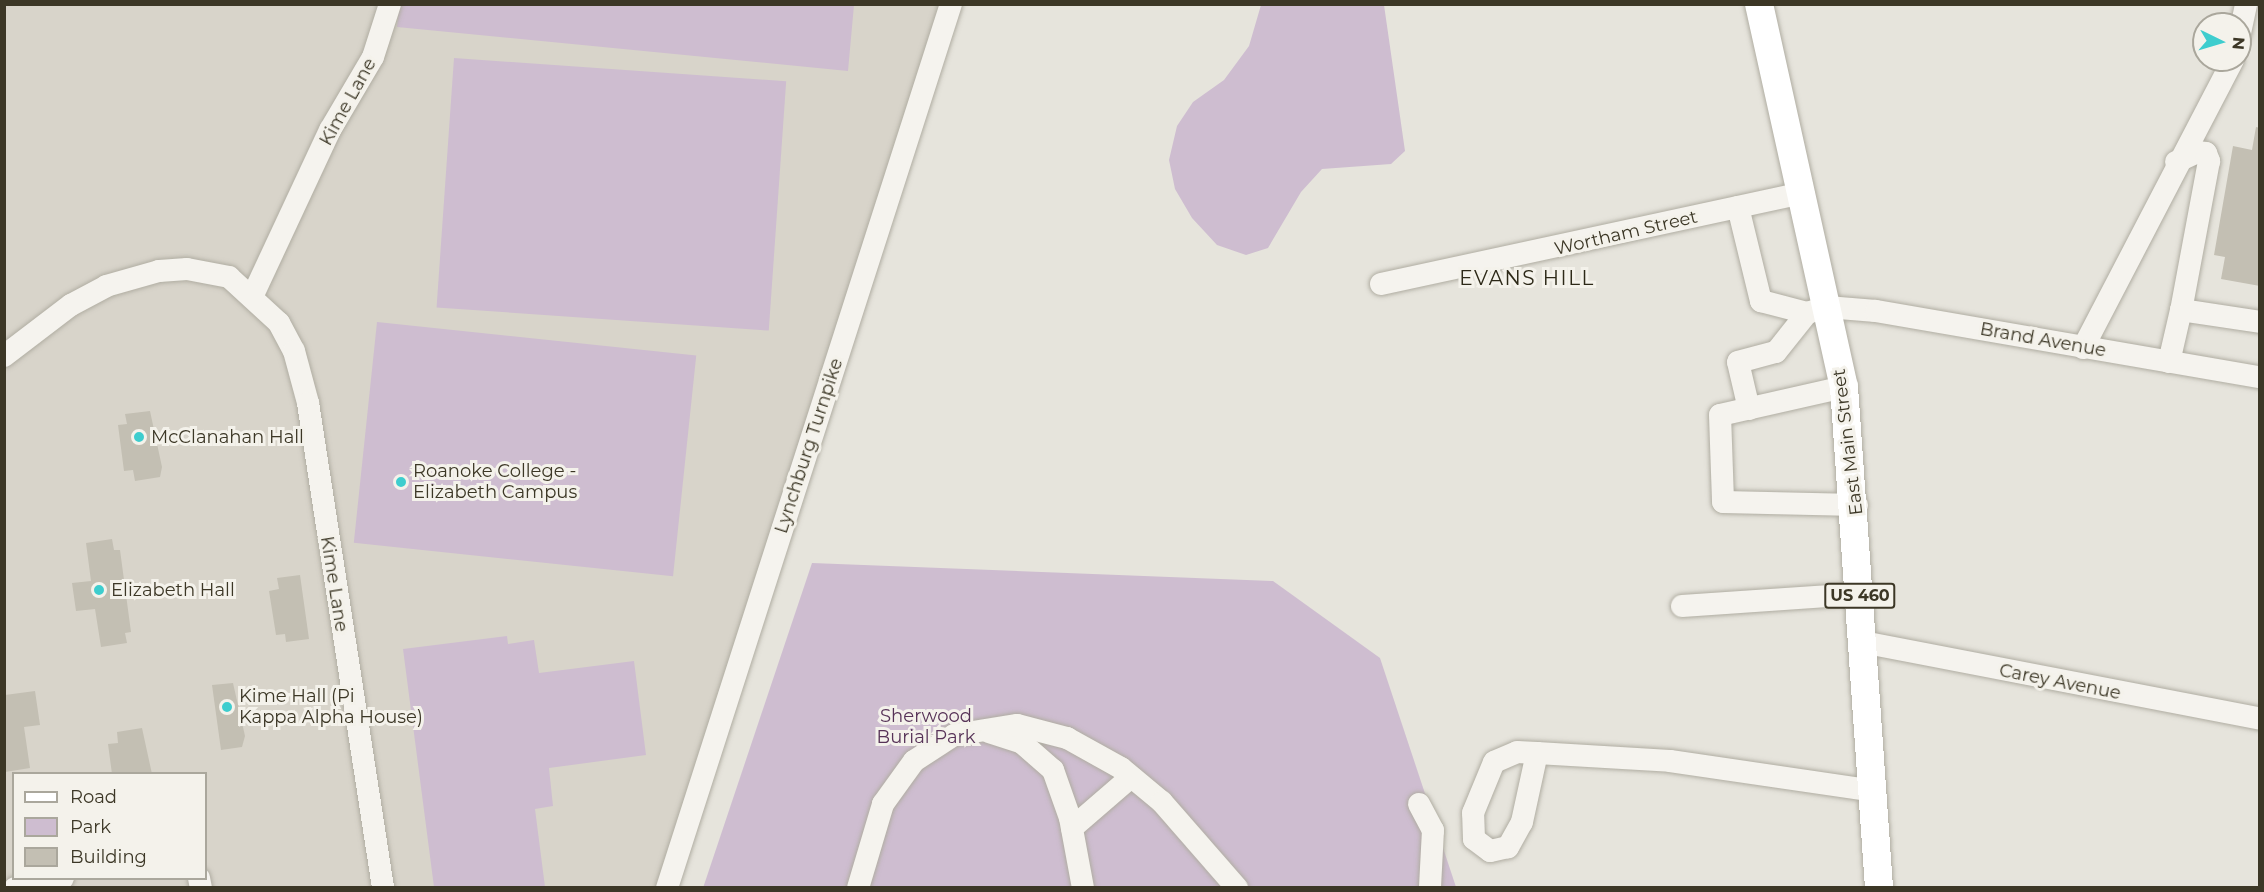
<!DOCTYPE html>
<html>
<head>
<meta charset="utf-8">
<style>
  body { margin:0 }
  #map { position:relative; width:2264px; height:892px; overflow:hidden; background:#e6e4dc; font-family:Montserrat,sans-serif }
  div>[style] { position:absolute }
  .built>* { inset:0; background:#d8d4ca }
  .green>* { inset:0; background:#cebdd0; transform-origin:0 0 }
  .building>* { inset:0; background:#c3bfb3 }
  .roads { filter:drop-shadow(0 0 2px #b0ada2) drop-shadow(0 0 2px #b0ada2) }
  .minor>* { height:22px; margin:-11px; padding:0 11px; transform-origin:11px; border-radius:11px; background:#f5f3ee }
  .major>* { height:28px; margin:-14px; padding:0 14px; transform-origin:14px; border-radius:14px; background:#fff }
  .dots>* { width:16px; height:16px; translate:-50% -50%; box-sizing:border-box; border:3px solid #f4f2eb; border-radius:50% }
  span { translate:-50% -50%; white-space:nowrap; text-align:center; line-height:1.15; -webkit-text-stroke:6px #f4f2eb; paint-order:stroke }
  .shield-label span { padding:2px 4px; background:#f4f2eb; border:2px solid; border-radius:4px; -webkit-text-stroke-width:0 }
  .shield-label { font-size:16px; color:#3c3726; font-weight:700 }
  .street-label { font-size:18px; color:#3c3726 }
  .poi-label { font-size:18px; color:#3c3726 }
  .left { translate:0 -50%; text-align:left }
  .park-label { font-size:18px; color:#573358 }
  .neighbourhood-label { font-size:20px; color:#2d2918; letter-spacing:1.5px }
  .frame { position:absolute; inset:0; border:6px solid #3c3726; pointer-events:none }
  .legend { position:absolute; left:12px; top:772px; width:195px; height:108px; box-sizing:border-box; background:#f4f2eb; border:2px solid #aaa79c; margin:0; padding:8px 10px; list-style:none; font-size:18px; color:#3c3726 }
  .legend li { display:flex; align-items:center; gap:12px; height:30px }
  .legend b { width:30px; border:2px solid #aaa79c }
  .north { position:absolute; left:2192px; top:12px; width:60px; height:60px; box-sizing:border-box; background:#f4f2eb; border:2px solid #aaa79c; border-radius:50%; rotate:95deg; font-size:16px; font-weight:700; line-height:24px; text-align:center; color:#3c3726 }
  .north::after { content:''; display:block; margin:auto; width:21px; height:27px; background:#3ecdce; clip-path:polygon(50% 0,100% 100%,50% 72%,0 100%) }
</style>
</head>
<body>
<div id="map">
  <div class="built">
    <div style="clip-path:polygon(evenodd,5px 5px,951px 5px,667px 887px,5px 888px,5px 5px,14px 774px,206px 774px,206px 878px,14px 878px,14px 774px)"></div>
  </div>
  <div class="green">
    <div style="clip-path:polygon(399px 5px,854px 5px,848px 71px,397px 27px)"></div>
    <div style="clip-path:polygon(1261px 5px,1384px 5px,1405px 151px,1391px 164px,1322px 169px,1301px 192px,1268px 248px,1246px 255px,1217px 245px,1192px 218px,1175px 189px,1169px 160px,1177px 126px,1193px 102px,1224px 80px,1249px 46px)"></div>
    <div style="left:454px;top:58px;width:333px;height:250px;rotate:4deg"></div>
    <div style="left:377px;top:322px;width:321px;height:222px;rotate:6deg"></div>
    <div style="clip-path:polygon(812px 563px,1273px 581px,1380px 658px,1456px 887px,703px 888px)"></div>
    <div style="clip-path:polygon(507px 636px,508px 644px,534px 640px,539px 673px,634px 661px,646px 755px,549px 768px,553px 806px,535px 809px,545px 887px,434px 887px,403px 649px)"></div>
  </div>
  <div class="building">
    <div style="clip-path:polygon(2256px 127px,2260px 128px,2260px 286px,2221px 279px,2225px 257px,2214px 255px,2233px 146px,2252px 150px)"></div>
    <div style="clip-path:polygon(150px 411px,162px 467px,160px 477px,135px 481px,133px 470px,124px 471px,118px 425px,127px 424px,125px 414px)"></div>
    <div style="clip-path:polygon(112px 539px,114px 550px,120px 550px,131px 632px,125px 633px,127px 643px,101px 647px,95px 609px,76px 611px,72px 583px,91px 581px,86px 543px)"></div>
    <div style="clip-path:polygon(300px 575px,309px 639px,286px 642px,285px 634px,276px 635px,269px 591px,279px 589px,277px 578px)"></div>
    <div style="clip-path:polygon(233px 683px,245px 736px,242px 747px,221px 750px,212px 685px)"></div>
    <div style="clip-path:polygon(35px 691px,40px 725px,24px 727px,30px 768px,5px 772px,5px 695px)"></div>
    <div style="clip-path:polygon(142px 728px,152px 774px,112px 774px,108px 744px,118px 743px,117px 732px)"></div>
  </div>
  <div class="roads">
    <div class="minor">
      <div style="left:2240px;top:33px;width:30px;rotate:-78deg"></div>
      <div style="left:2176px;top:162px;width:23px;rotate:-25deg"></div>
      <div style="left:2197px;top:152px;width:9px;rotate:6deg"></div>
      <div style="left:2206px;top:153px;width:9px;rotate:69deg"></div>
      <div style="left:2209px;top:161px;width:152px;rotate:100.6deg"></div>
      <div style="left:2181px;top:310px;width:80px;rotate:8.6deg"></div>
      <div style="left:1738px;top:207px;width:97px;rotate:76.3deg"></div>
      <div style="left:1761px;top:301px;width:48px;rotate:14.6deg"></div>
      <div style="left:1807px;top:313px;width:21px;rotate:-17deg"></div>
      <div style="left:1827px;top:307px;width:49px;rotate:4.7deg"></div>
      <div style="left:1876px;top:311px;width:390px;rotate:9.8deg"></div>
      <div style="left:1381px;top:284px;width:430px;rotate:-12.2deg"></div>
      <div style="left:253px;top:295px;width:182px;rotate:-65deg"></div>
      <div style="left:330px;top:130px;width:85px;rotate:-59.5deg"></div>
      <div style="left:373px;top:57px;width:56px;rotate:-72.2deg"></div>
      <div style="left:2083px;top:348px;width:325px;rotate:-62.5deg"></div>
      <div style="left:4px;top:356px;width:84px;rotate:-37.3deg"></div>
      <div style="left:71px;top:305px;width:40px;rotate:-28deg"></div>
      <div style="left:106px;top:286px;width:55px;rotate:-15.8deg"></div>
      <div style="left:159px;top:271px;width:28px;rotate:-4deg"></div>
      <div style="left:187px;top:269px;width:43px;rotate:10.8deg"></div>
      <div style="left:229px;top:277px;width:68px;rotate:42.6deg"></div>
      <div style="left:279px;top:323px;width:32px;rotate:62deg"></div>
      <div style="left:294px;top:351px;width:54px;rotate:74.9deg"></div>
      <div style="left:308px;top:403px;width:491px;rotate:81.2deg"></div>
      <div style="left:2169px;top:362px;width:53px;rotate:-77deg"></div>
      <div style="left:1844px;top:387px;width:127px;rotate:167.3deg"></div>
      <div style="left:1720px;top:415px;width:87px;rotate:88deg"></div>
      <div style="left:1723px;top:502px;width:134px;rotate:1.3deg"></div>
      <div style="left:1749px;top:409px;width:48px;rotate:-103.2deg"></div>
      <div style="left:1738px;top:362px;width:39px;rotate:-15deg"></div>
      <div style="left:1776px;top:352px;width:50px;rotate:-51.5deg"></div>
      <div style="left:1682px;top:606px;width:178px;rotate:-3.9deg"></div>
      <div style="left:1862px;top:642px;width:405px;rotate:10.9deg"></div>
      <div style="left:989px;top:732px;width:35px;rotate:18deg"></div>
      <div style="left:1022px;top:743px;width:41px;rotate:41.1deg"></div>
      <div style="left:1053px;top:770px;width:51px;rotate:70.5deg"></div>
      <div style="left:1070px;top:818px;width:71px;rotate:79.5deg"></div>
      <div style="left:1517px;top:752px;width:20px;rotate:3deg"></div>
      <div style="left:1537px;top:753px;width:71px;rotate:102.3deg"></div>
      <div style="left:1522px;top:822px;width:29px;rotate:119deg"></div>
      <div style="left:1508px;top:847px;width:18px;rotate:167deg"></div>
      <div style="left:1490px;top:851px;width:20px;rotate:-143deg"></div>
      <div style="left:1474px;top:839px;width:26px;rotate:-92deg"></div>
      <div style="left:1473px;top:813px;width:55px;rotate:-67.6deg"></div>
      <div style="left:1494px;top:762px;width:25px;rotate:-23deg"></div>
      <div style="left:1537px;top:753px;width:133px;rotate:3.4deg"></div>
      <div style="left:1670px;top:761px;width:201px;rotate:8.3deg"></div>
      <div style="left:1419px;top:804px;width:30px;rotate:62deg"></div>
      <div style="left:1433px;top:830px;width:58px;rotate:93deg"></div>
      <div style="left:1072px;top:828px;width:78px;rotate:-40.8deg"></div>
      <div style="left:199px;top:878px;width:10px;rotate:79deg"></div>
      <div style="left:15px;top:888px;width:49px;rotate:-11.8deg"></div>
      <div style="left:667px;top:888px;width:928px;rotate:-72.19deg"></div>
      <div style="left:858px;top:888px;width:88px;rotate:-73.4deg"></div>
      <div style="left:883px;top:804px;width:53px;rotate:-54.2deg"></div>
      <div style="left:914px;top:761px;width:48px;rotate:-33deg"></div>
      <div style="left:954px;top:735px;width:64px;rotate:-9deg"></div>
      <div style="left:1017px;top:725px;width:52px;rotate:14.6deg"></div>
      <div style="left:1067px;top:738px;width:62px;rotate:29.1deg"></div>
      <div style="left:1121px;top:768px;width:53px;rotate:39.7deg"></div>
      <div style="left:1162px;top:802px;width:114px;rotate:48.9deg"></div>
    </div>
    <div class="major">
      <div style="left:1759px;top:4px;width:392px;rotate:77.5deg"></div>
      <div style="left:1844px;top:387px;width:502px;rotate:86deg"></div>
    </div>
  </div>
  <div class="dots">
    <div style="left:139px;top:437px;background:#3ecdce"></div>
    <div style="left:401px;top:482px;background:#3ecdce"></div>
    <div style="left:99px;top:590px;background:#3ecdce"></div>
    <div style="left:227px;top:707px;background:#3ecdce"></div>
  </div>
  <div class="shield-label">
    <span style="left:1860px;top:596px">US 460</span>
  </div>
  <div class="street-label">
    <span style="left:348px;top:102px;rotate:-61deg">Kime Lane</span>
    <span style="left:1626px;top:233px;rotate:-13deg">Wortham Street</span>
    <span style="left:2043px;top:340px;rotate:10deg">Brand Avenue</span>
    <span style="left:1848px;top:442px;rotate:-97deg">East Main Street</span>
    <span style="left:809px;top:446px;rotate:-72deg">Lynchburg Turnpike</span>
    <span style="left:334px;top:584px;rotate:81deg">Kime Lane</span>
    <span style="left:2060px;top:682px;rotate:11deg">Carey Avenue</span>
  </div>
  <div class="poi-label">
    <span class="left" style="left:151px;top:437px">McClanahan Hall</span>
    <span class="left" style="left:413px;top:482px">Roanoke College -<br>Elizabeth Campus</span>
    <span class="left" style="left:111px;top:590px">Elizabeth Hall</span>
    <span class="left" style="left:239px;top:707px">Kime Hall (Pi<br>Kappa Alpha House)</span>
  </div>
  <div class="park-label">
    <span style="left:926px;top:727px">Sherwood<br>Burial Park</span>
  </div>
  <div class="neighbourhood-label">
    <span style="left:1527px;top:278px">EVANS HILL</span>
  </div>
  <div class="frame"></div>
  <ul class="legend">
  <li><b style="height:8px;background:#fff"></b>Road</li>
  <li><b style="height:16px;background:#cebdd0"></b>Park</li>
  <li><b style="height:16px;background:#c3bfb3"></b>Building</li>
  </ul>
  <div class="north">N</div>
</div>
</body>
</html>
